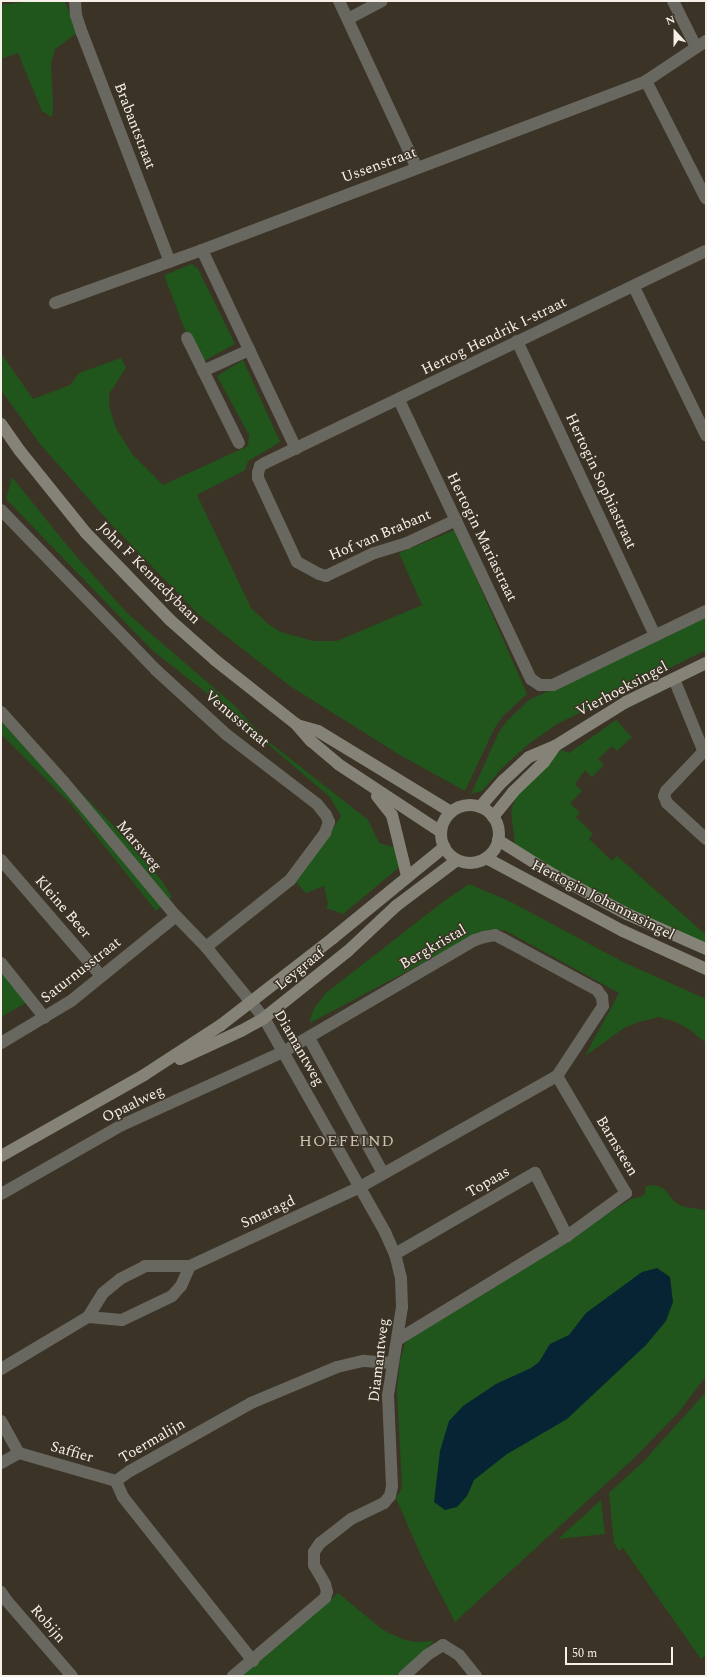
<!DOCTYPE html>
<html>
<head>
<meta charset="utf-8">
<style>
  body { margin:0 }
  #map { position:relative; width:707px; height:1677px; overflow:hidden; background:#3b3326; font-family:Spectral,serif }
  div>[style] { position:absolute }
  .green>* { inset:0; background:#20561b }
  .water>* { inset:0; background:#062433 }
  .street>* { height:12px; margin:-6px; padding:0 6px; transform-origin:6px; border-radius:6px; background:#686760 }
  .secondary>* { height:12px; margin:-6px; padding:0 6px; transform-origin:6px; border-radius:6px; background:#858378 }
  .secondary>.ring { margin:-6px; padding:0; box-sizing:content-box; background:none; border:12px solid #858378; border-radius:50% }
  span { translate:-50% -50%; white-space:nowrap; text-align:center; line-height:1.15; -webkit-text-stroke:3px #3b3326; paint-order:stroke }
  .street-label { font-size:15px; color:#f6f0e8 }
  .neighbourhood-label { font-size:16px; color:#ccc2b2; letter-spacing:1px }
  .frame { position:absolute; inset:0; border:2px solid #f6f0e8; pointer-events:none }
  .north { position:absolute; left:655px; top:12px; width:40px; height:40px; -webkit-text-stroke:3px #3b3326; paint-order:stroke; rotate:339deg; font-size:11px; font-weight:700; line-height:16px; text-align:center; color:#f6f0e8 }
  .north::after { content:''; display:block; margin:auto; width:14px; height:18px; background:#f6f0e8; clip-path:polygon(50% 0,100% 100%,50% 72%,0 100%) }
  .scale { position:absolute; left:565px; top:1647px; width:108px; height:18px; box-sizing:border-box; border:2px solid #f6f0e8; border-top:0; padding-left:5px; font-size:12px; line-height:14px; white-space:nowrap; color:#f6f0e8; -webkit-text-stroke:3px #3b3326; paint-order:stroke }
</style>
</head>
<body>
<div id="map">
  <div class="green">
    <div style="clip-path:polygon(33px 1px,65px 1px,77px 33px,55px 49px,51px 63px,53px 106px,52px 117px,42px 111px,18px 53px,1px 59px,1px 5px)"></div>
    <div style="clip-path:polygon(192px 264px,198px 269px,235px 344px,200px 363px,183px 325px,164px 275px)"></div>
    <div style="clip-path:polygon(1px 353px,33px 399px,70px 385px,79px 373px,121px 358px,126px 368px,109px 394px,109px 406px,116px 428px,132px 454px,163px 485px,248px 446px,249px 435px,217px 376px,243px 360px,280px 442px,248px 461px,245px 470px,197px 495px,251px 608px,268px 624px,281px 632px,313px 641px,337px 641px,422px 605px,399px 553px,455px 530px,527px 694px,502px 717px,494px 729px,465px 791px,400px 755px,290px 686px,199px 615px,111px 524px,40px 444px,1px 390px)"></div>
    <div style="clip-path:polygon(12px 477px,70px 549px,127px 613px,235px 706px,264px 738px,368px 820px,379px 843px,397px 848px,401px 864px,396px 870px,343px 914px,326px 908px,328px 904px,324px 886px,306px 893px,294px 880px,328px 837px,341px 816px,330px 797px,223px 706px,152px 650px,6px 499px)"></div>
    <div style="clip-path:polygon(706px 617px,706px 650px,557px 724px,530px 743px,503px 767px,482px 791px,471px 794px,499px 732px,507px 721px,529px 700px)"></div>
    <div style="clip-path:polygon(1px 713px,110px 822px,162px 881px,172px 897px,156px 911px,70px 803px,1px 734px)"></div>
    <div style="clip-path:polygon(616px 720px,632px 737px,617px 751px,612px 746px,598px 759px,604px 765px,592px 777px,585px 770px,575px 784px,582px 791px,570px 803px,580px 813px,576px 817px,593px 834px,589px 839px,612px 861px,617px 856px,706px 935px,706px 946px,592px 892px,515px 845px,511px 812px,518px 789px,561px 750px,569px 753px)"></div>
    <div style="clip-path:polygon(469px 884px,511px 902px,625px 963px,706px 999px,706px 1043px,690px 1030px,676px 1022px,659px 1017px,639px 1022px,624px 1028px,585px 1056px,619px 993px,506px 931px,494px 929px,483px 931px,310px 1023px,311px 1016px,315px 1007px,326px 993px,440px 904px)"></div>
    <div style="clip-path:polygon(1px 969px,27px 1002px,1px 1017px)"></div>
    <div style="clip-path:polygon(654px 1185px,663px 1188px,676px 1203px,684px 1207px,706px 1210px,706px 1376px,678px 1413px,634px 1458px,455px 1622px,422px 1558px,396px 1498px,402px 1488px,397px 1390px,400px 1361px,405px 1343px,415px 1334px,631px 1199px,640px 1197px,645px 1194px,646px 1186px)"></div>
    <div style="clip-path:polygon(706px 1392px,706px 1654px,701px 1659px,623px 1548px,619px 1551px,614px 1543px,609px 1493px,644px 1461px)"></div>
    <div style="clip-path:polygon(601px 1500px,605px 1534px,558px 1539px,578px 1521px)"></div>
    <div style="clip-path:polygon(338px 1593px,383px 1630px,402px 1639px,415px 1642px,434px 1641px,399px 1676px,239px 1676px)"></div>
  </div>
  <div class="water">
    <div style="clip-path:polygon(657px 1268px,670px 1277px,673px 1302px,666px 1321px,646px 1345px,567px 1419px,507px 1454px,474px 1480px,467px 1496px,457px 1507px,445px 1510px,434px 1502px,440px 1451px,449px 1421px,463px 1406px,496px 1384px,531px 1368px,539px 1362px,550px 1344px,569px 1335px,586px 1313px,642px 1272px)"></div>
  </div>
  <div class="street">
    <div style="left:75px;top:1px;width:14px;rotate:86deg"></div>
    <div style="left:76px;top:15px;width:19px;rotate:72deg"></div>
    <div style="left:82px;top:33px;width:245px;rotate:69deg"></div>
    <div style="left:339px;top:1px;width:184px;rotate:65deg"></div>
    <div style="left:673px;top:1px;width:51px;rotate:63.4deg"></div>
    <div style="left:348px;top:19px;width:38px;rotate:-28deg"></div>
    <div style="left:646px;top:81px;width:132px;rotate:63deg"></div>
    <div style="left:202px;top:250px;width:220px;rotate:64.7deg"></div>
    <div style="left:634px;top:287px;width:165px;rotate:64.1deg"></div>
    <div style="left:55px;top:303px;width:156px;rotate:-19.8deg"></div>
    <div style="left:202px;top:250px;width:475px;rotate:-20.8deg"></div>
    <div style="left:646px;top:81px;width:72px;rotate:-33.7deg"></div>
    <div style="left:187px;top:338px;width:117px;rotate:63.7deg"></div>
    <div style="left:517px;top:341px;width:325px;rotate:64.9deg"></div>
    <div style="left:203px;top:371px;width:51px;rotate:-24.5deg"></div>
    <div style="left:399px;top:400px;width:309px;rotate:64.7deg"></div>
    <div style="left:531px;top:679px;width:11px;rotate:34deg"></div>
    <div style="left:540px;top:685px;width:13px"></div>
    <div style="left:553px;top:685px;width:170px;rotate:-25.8deg"></div>
    <div style="left:1px;top:510px;width:223px;rotate:45.9deg"></div>
    <div style="left:156px;top:670px;width:96px;rotate:42.5deg"></div>
    <div style="left:227px;top:735px;width:113px;rotate:37.5deg"></div>
    <div style="left:317px;top:804px;width:14px;rotate:51deg"></div>
    <div style="left:326px;top:815px;width:8px;rotate:67deg"></div>
    <div style="left:329px;top:822px;width:12px;rotate:110deg"></div>
    <div style="left:325px;top:833px;width:59px;rotate:126.7deg"></div>
    <div style="left:290px;top:880px;width:107px;rotate:141.4deg"></div>
    <div style="left:456px;top:520px;width:54px;rotate:154.9deg"></div>
    <div style="left:407px;top:543px;width:34px;rotate:163deg"></div>
    <div style="left:374px;top:553px;width:53px;rotate:154.4deg"></div>
    <div style="left:326px;top:576px;width:7px;rotate:-164deg"></div>
    <div style="left:319px;top:574px;width:25px;rotate:-151deg"></div>
    <div style="left:297px;top:562px;width:93px;rotate:-114.9deg"></div>
    <div style="left:258px;top:478px;width:5px;rotate:-90deg"></div>
    <div style="left:258px;top:473px;width:7px;rotate:-74deg"></div>
    <div style="left:260px;top:466px;width:6px;rotate:-31deg"></div>
    <div style="left:265px;top:463px;width:489px;rotate:-25.7deg"></div>
    <div style="left:674px;top:679px;width:77px;rotate:67.8deg"></div>
    <div style="left:1px;top:712px;width:93px;rotate:48.1deg"></div>
    <div style="left:63px;top:781px;width:176px;rotate:50.1deg"></div>
    <div style="left:176px;top:916px;width:43px;rotate:45.9deg"></div>
    <div style="left:206px;top:947px;width:92px;rotate:50.8deg"></div>
    <div style="left:264px;top:1018px;width:246px;rotate:60.5deg"></div>
    <div style="left:385px;top:1232px;width:24px;rotate:66deg"></div>
    <div style="left:395px;top:1254px;width:25px;rotate:76deg"></div>
    <div style="left:401px;top:1278px;width:29px;rotate:88deg"></div>
    <div style="left:402px;top:1307px;width:89px;rotate:99deg"></div>
    <div style="left:388px;top:1395px;width:91px;rotate:87.5deg"></div>
    <div style="left:392px;top:1486px;width:10px;rotate:101deg"></div>
    <div style="left:390px;top:1496px;width:9px;rotate:131deg"></div>
    <div style="left:384px;top:1503px;width:37px;rotate:154deg"></div>
    <div style="left:351px;top:1519px;width:39px;rotate:142deg"></div>
    <div style="left:320px;top:1543px;width:11px;rotate:124deg"></div>
    <div style="left:314px;top:1552px;width:13px;rotate:90deg"></div>
    <div style="left:314px;top:1565px;width:22px;rotate:60deg"></div>
    <div style="left:325px;top:1584px;width:8px;rotate:76deg"></div>
    <div style="left:327px;top:1592px;width:6px;rotate:108deg"></div>
    <div style="left:325px;top:1598px;width:121px;rotate:139.7deg"></div>
    <div style="left:706px;top:749px;width:58px;rotate:133.6deg"></div>
    <div style="left:666px;top:791px;width:5px;rotate:112deg"></div>
    <div style="left:664px;top:796px;width:8px;rotate:67deg"></div>
    <div style="left:667px;top:803px;width:53px;rotate:42.7deg"></div>
    <div style="left:1px;top:860px;width:153px;rotate:49.2deg"></div>
    <div style="left:1px;top:963px;width:70px;rotate:51.3deg"></div>
    <div style="left:309px;top:1038px;width:154px;rotate:61.3deg"></div>
    <div style="left:1px;top:1043px;width:82px;rotate:-31deg"></div>
    <div style="left:71px;top:1001px;width:135px;rotate:-39deg"></div>
    <div style="left:1px;top:1194px;width:139px;rotate:-29.7deg"></div>
    <div style="left:122px;top:1125px;width:177px;rotate:-24.4deg"></div>
    <div style="left:283px;top:1052px;width:222px;rotate:-30.3deg"></div>
    <div style="left:475px;top:940px;width:9px;rotate:-18deg"></div>
    <div style="left:484px;top:937px;width:11px;rotate:-10deg"></div>
    <div style="left:495px;top:935px;width:9px;rotate:27deg"></div>
    <div style="left:503px;top:939px;width:107px;rotate:28.5deg"></div>
    <div style="left:597px;top:990px;width:9px;rotate:54deg"></div>
    <div style="left:602px;top:997px;width:9px;rotate:84deg"></div>
    <div style="left:603px;top:1006px;width:84px;rotate:123.3deg"></div>
    <div style="left:395px;top:1254px;width:162px;rotate:-30.1deg"></div>
    <div style="left:535px;top:1173px;width:71px;rotate:63.1deg"></div>
    <div style="left:88px;top:1317px;width:28px;rotate:-58deg"></div>
    <div style="left:103px;top:1293px;width:22px;rotate:-39deg"></div>
    <div style="left:120px;top:1279px;width:28px;rotate:-27deg"></div>
    <div style="left:145px;top:1266px;width:45px"></div>
    <div style="left:190px;top:1266px;width:187px;rotate:-24.9deg"></div>
    <div style="left:360px;top:1187px;width:226px;rotate:-29.4deg"></div>
    <div style="left:557px;top:1076px;width:136px;rotate:59.5deg"></div>
    <div style="left:626px;top:1193px;width:73px;rotate:143.9deg"></div>
    <div style="left:567px;top:1236px;width:199px;rotate:148.5deg"></div>
    <div style="left:1px;top:1369px;width:101px;rotate:-30.9deg"></div>
    <div style="left:88px;top:1317px;width:34px;rotate:5deg"></div>
    <div style="left:122px;top:1320px;width:55px;rotate:-25.6deg"></div>
    <div style="left:172px;top:1296px;width:13px;rotate:-48deg"></div>
    <div style="left:181px;top:1286px;width:22px;rotate:-66deg"></div>
    <div style="left:1px;top:1421px;width:37px;rotate:61deg"></div>
    <div style="left:1px;top:1463px;width:21px;rotate:-29deg"></div>
    <div style="left:19px;top:1453px;width:101px;rotate:16.1deg"></div>
    <div style="left:1px;top:1592px;width:11px;rotate:56deg"></div>
    <div style="left:7px;top:1601px;width:99px;rotate:49.1deg"></div>
    <div style="left:253px;top:1661px;width:209px;rotate:-128.4deg"></div>
    <div style="left:123px;top:1497px;width:17px;rotate:-114deg"></div>
    <div style="left:116px;top:1481px;width:17px;rotate:-36deg"></div>
    <div style="left:130px;top:1471px;width:139px;rotate:-29.3deg"></div>
    <div style="left:251px;top:1403px;width:93px;rotate:-22.7deg"></div>
    <div style="left:337px;top:1367px;width:28px;rotate:-13deg"></div>
    <div style="left:364px;top:1361px;width:29px;rotate:4deg"></div>
    <div style="left:404px;top:1676px;width:31px;rotate:-42deg"></div>
    <div style="left:427px;top:1655px;width:19px;rotate:-32deg"></div>
    <div style="left:443px;top:1645px;width:19px;rotate:32deg"></div>
    <div style="left:459px;top:1655px;width:27px;rotate:51deg"></div>
  </div>
  <div class="secondary">
    <div style="left:1px;top:424px;width:33px;rotate:55deg"></div>
    <div style="left:20px;top:451px;width:105px;rotate:51.2deg"></div>
    <div style="left:86px;top:533px;width:121px;rotate:46deg"></div>
    <div style="left:170px;top:620px;width:60px;rotate:41.6deg"></div>
    <div style="left:215px;top:660px;width:103px;rotate:38.3deg"></div>
    <div style="left:296px;top:724px;width:23px;rotate:49deg"></div>
    <div style="left:311px;top:741px;width:35px;rotate:40deg"></div>
    <div style="left:338px;top:764px;width:123px;rotate:33.4deg"></div>
    <div style="left:297px;top:725px;width:22px;rotate:16deg"></div>
    <div style="left:318px;top:731px;width:156px;rotate:31.3deg"></div>
    <div style="left:377px;top:796px;width:24px;rotate:52deg"></div>
    <div style="left:392px;top:815px;width:63px;rotate:76.2deg"></div>
    <div class="ring" style="left:441px;top:805px;width:46px;height:46px"></div>
    <div style="left:480px;top:807px;width:35px;rotate:-49deg"></div>
    <div style="left:503px;top:781px;width:35px;rotate:-43deg"></div>
    <div style="left:529px;top:757px;width:28px;rotate:-23deg"></div>
    <div style="left:555px;top:746px;width:84px;rotate:-31.8deg"></div>
    <div style="left:626px;top:702px;width:89px;rotate:-26deg"></div>
    <div style="left:493px;top:817px;width:32px;rotate:-51deg"></div>
    <div style="left:513px;top:792px;width:43px;rotate:-44.1deg"></div>
    <div style="left:544px;top:762px;width:19px;rotate:-55deg"></div>
    <div style="left:498px;top:840px;width:66px;rotate:32deg"></div>
    <div style="left:554px;top:875px;width:83px;rotate:28.1deg"></div>
    <div style="left:627px;top:914px;width:86px;rotate:23.9deg"></div>
    <div style="left:486px;top:858px;width:155px;rotate:28.1deg"></div>
    <div style="left:623px;top:931px;width:91px;rotate:24.6deg"></div>
    <div style="left:180px;top:1059px;width:67px;rotate:-24.7deg"></div>
    <div style="left:241px;top:1031px;width:26px;rotate:-29deg"></div>
    <div style="left:264px;top:1018px;width:107px;rotate:-38.6deg"></div>
    <div style="left:348px;top:951px;width:66px;rotate:-43.2deg"></div>
    <div style="left:396px;top:906px;width:76px;rotate:-37deg"></div>
    <div style="left:1px;top:1156px;width:164px;rotate:-29.5deg"></div>
    <div style="left:144px;top:1075px;width:92px;rotate:-33deg"></div>
    <div style="left:221px;top:1025px;width:142px;rotate:-37.8deg"></div>
    <div style="left:333px;top:938px;width:144px;rotate:-39.3deg"></div>
  </div>
  <div class="street-label">
    <span style="left:135px;top:126px;rotate:69deg">Brabantstraat</span>
    <span style="left:379px;top:165px;rotate:-20deg">Ussenstraat</span>
    <span style="left:494px;top:336px;rotate:-26deg">Hertog Hendrik I-straat</span>
    <span style="left:601px;top:481px;rotate:65deg">Hertogin Sophiastraat</span>
    <span style="left:380px;top:535px;rotate:-23deg">Hof van Brabant</span>
    <span style="left:482px;top:537px;rotate:64deg">Hertogin Mariastraat</span>
    <span style="left:149px;top:573px;rotate:45deg">John F Kennedybaan</span>
    <span style="left:622px;top:689px;rotate:-28deg">Vierhoeksingel</span>
    <span style="left:237px;top:719px;rotate:40deg">Venusstraat</span>
    <span style="left:139px;top:846px;rotate:50deg">Marsweg</span>
    <span style="left:603px;top:900px;rotate:27deg">Hertogin Johannasingel</span>
    <span style="left:63px;top:907px;rotate:49deg">Kleine Beer</span>
    <span style="left:433px;top:947px;rotate:-30deg">Bergkristal</span>
    <span style="left:300px;top:969px;rotate:-39deg">Leygraaf</span>
    <span style="left:81px;top:970px;rotate:-38deg">Saturnusstraat</span>
    <span style="left:299px;top:1048px;rotate:60deg">Diamantweg</span>
    <span style="left:133px;top:1104px;rotate:-26deg">Opaalweg</span>
    <span style="left:617px;top:1146px;rotate:59deg">Barnsteen</span>
    <span style="left:488px;top:1182px;rotate:-30deg">Topaas</span>
    <span style="left:268px;top:1212px;rotate:-25deg">Smaragd</span>
    <span style="left:379px;top:1360px;rotate:-83deg">Diamantweg</span>
    <span style="left:152px;top:1441px;rotate:-30deg">Toermalijn</span>
    <span style="left:72px;top:1452px;rotate:16deg">Saffier</span>
    <span style="left:48px;top:1624px;rotate:49deg">Robijn</span>
  </div>
  <div class="neighbourhood-label">
    <span style="left:347px;top:1141px">HOEFEIND</span>
  </div>
  <div class="frame"></div>
  <div class="north">N</div>
  <div class="scale">50 m</div>
</div>
</body>
</html>
